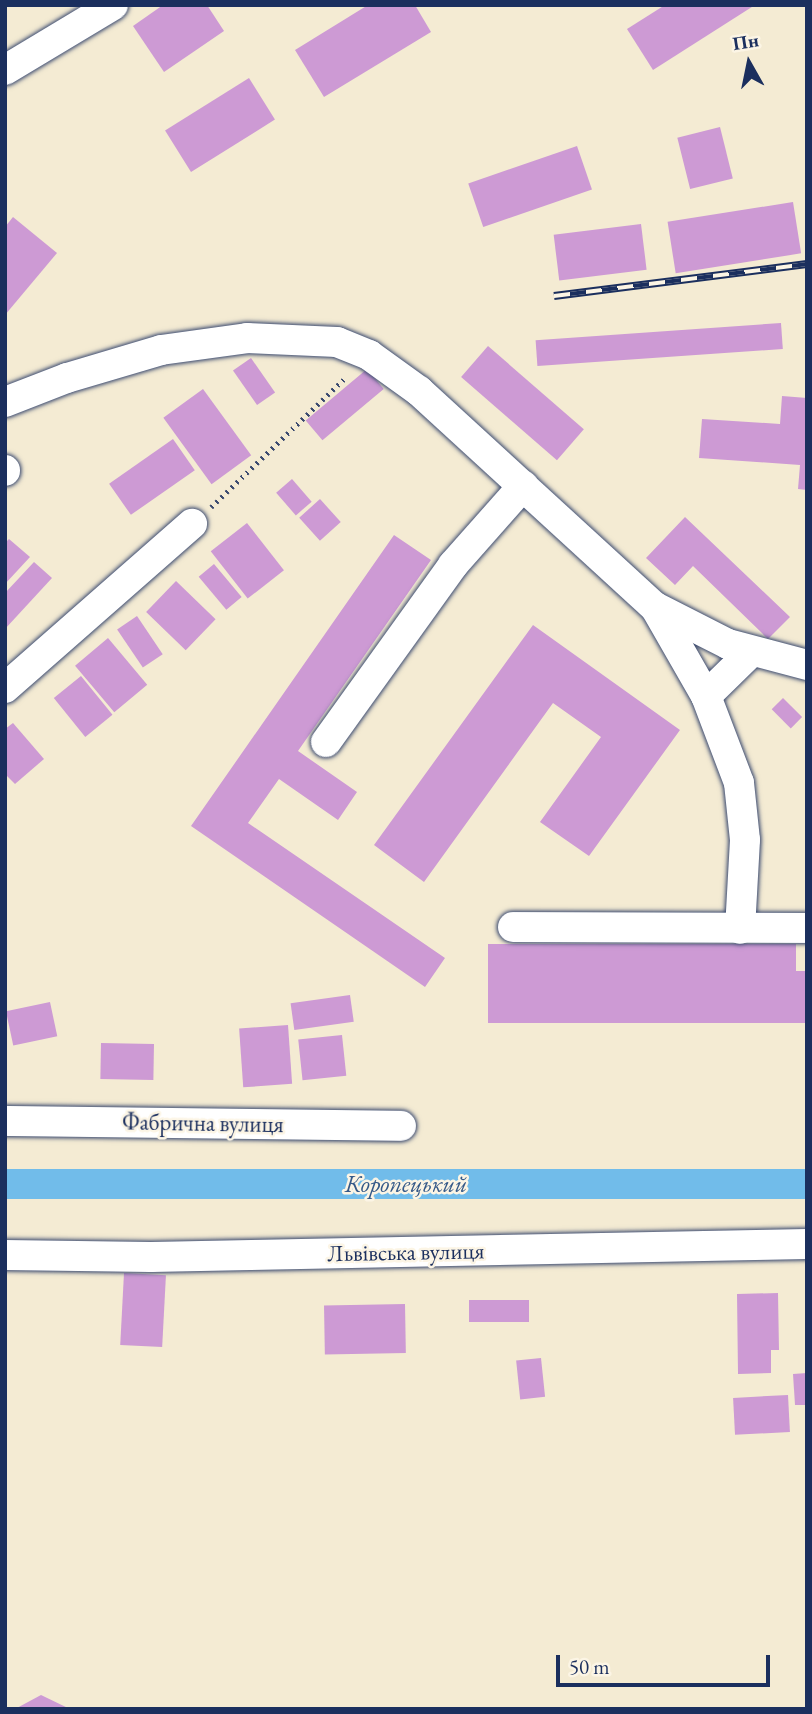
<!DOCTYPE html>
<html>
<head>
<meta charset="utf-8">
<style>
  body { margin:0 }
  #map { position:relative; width:812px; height:1714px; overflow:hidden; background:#f4ebd3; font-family:"EB Garamond",serif }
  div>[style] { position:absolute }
  .canal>* { height:30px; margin:-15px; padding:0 15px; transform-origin:15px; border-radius:15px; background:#71bcea }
  .building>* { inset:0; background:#cd9ad4; transform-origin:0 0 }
  .path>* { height:4.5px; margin-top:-2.25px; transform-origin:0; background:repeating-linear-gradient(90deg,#3c4b70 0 2px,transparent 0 7px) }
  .roads { filter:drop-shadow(0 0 2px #3c4b70) drop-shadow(0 0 2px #3c4b70) }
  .minor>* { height:30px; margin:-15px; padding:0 15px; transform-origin:15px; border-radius:15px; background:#fff }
  .rail>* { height:8px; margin-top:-4px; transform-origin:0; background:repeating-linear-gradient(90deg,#fcf5e5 0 16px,#1b2f5e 0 32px); box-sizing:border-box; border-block:2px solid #1b2f5e }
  span { translate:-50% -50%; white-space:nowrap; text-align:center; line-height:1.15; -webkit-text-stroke:5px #fcf5e5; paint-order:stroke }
  .street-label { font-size:23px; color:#1b2f5e }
  .water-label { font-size:24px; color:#355988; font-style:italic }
  .frame { position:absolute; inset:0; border:7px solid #1b2f5e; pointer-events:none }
  .north { position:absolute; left:714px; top:28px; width:70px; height:70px; -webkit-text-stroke:5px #fcf5e5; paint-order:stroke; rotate:351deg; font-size:19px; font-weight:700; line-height:28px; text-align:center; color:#1b2f5e }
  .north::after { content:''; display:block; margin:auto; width:24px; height:32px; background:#1b2f5e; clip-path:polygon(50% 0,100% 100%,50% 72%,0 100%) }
  .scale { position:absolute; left:556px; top:1655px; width:214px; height:32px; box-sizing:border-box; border:4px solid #1b2f5e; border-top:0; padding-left:9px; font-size:21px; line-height:24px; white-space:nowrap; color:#1b2f5e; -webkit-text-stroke:5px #fcf5e5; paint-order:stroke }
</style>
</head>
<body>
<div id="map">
  <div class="canal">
    <div style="left:5px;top:1184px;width:802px"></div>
  </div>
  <div class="building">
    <div style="clip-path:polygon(163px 5px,207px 5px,224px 31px,164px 72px,133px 26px)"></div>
    <div style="clip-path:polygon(368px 5px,415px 5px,431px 32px,324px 97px,295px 50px)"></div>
    <div style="clip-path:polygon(665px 5px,755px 5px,653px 70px,627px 29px)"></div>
    <div style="left:249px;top:78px;width:49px;height:99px;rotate:58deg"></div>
    <div style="left:720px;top:127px;width:53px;height:44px;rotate:76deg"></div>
    <div style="left:577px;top:146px;width:46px;height:115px;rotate:71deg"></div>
    <div style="left:793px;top:202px;width:52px;height:127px;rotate:81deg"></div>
    <div style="clip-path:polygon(13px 217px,57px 253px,5px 315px,5px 227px)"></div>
    <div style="left:641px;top:224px;width:46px;height:88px;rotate:83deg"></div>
    <div style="left:781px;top:323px;width:26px;height:246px;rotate:86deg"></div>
    <div style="left:488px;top:346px;width:127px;height:41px;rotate:41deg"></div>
    <div style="left:251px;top:358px;width:42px;height:22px;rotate:55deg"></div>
    <div style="left:367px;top:369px;width:26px;height:80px;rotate:50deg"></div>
    <div style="left:203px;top:389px;width:82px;height:49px;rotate:54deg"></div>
    <div style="clip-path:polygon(782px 396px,807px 398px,807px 490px,798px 489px,800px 465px,699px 458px,702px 419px,780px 424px)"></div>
    <div style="left:173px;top:439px;width:38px;height:78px;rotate:55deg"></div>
    <div style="left:292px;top:479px;width:30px;height:21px;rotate:49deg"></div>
    <div style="left:320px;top:499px;width:31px;height:28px;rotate:48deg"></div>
    <div style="clip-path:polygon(685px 517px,790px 617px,768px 639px,693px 566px,675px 585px,646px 558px)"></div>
    <div style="left:247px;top:523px;width:60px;height:46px;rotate:52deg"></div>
    <div style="clip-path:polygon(394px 535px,431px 560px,298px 751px,357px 792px,338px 820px,279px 779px,248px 823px,445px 958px,425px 987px,191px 826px)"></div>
    <div style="clip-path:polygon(9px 539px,30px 557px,5px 584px,5px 543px)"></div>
    <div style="clip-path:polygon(34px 562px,52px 578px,5px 629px,5px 593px)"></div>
    <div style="left:214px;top:564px;width:43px;height:20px;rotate:50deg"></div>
    <div style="left:176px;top:581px;width:55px;height:43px;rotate:44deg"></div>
    <div style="left:137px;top:616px;width:46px;height:24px;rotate:56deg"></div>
    <div style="clip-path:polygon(533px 625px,680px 730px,589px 856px,540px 822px,601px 737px,553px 703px,424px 882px,374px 845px)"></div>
    <div style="left:108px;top:638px;width:61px;height:43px;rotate:50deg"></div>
    <div style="left:81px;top:676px;width:50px;height:35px;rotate:51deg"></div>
    <div style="left:783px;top:698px;width:27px;height:16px;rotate:45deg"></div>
    <div style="clip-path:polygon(13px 723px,44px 759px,15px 784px,5px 774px,5px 729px)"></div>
    <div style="clip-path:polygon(488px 944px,796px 944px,796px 971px,807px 971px,807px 1023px,488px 1023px)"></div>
    <div style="left:350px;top:995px;width:27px;height:60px;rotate:82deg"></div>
    <div style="left:50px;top:1002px;width:35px;height:45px;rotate:78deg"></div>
    <div style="left:288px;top:1025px;width:59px;height:49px;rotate:86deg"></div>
    <div style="left:342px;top:1035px;width:41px;height:44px;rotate:84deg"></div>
    <div style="left:101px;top:1043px;width:53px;height:36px;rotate:1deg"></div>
    <div style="left:124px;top:1273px;width:42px;height:72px;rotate:3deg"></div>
    <div style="clip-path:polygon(778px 1293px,779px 1350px,771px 1350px,771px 1373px,738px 1374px,737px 1294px)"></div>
    <div style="left:529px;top:1300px;width:22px;height:60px;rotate:90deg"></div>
    <div style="left:405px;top:1304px;width:49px;height:81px;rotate:89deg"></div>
    <div style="left:541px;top:1358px;width:39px;height:25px;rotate:84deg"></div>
    <div style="clip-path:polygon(807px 1373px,807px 1405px,795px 1405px,793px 1374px)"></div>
    <div style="left:788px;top:1395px;width:37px;height:55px;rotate:87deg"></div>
    <div style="clip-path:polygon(41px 1695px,70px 1709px,15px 1709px)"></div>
  </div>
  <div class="path">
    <div style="left:211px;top:507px;width:187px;rotate:-43.9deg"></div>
  </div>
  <div class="roads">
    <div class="minor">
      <div style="left:5px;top:70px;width:126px;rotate:-31deg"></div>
      <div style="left:5px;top:402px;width:66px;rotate:-21.2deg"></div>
      <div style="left:67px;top:378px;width:98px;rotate:-16.6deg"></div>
      <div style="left:161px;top:350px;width:87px;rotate:-7.9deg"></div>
      <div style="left:247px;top:338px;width:90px;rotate:2.5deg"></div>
      <div style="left:337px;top:342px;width:35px;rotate:22deg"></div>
      <div style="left:369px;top:355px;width:62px;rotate:35.8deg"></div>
      <div style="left:419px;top:391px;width:320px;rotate:42.5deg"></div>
      <div style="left:655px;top:607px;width:103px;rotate:60.2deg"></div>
      <div style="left:706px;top:696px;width:93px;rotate:69.2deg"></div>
      <div style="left:739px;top:783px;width:57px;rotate:84deg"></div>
      <div style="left:745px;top:840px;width:89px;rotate:93.2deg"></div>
      <div style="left:5px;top:470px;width:1px;rotate:90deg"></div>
      <div style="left:655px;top:607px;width:82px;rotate:26.9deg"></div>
      <div style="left:728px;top:644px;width:82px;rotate:14.9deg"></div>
      <div style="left:5px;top:688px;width:249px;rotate:-41.3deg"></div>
      <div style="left:706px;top:696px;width:64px;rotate:-44.4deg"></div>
      <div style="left:326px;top:742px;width:218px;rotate:-54.3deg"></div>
      <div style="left:453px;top:565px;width:106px;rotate:-48.5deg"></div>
      <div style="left:513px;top:927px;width:294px;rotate:0.2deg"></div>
      <div style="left:5px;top:1121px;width:396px;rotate:0.7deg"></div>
      <div style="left:5px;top:1255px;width:146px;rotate:0.8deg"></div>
      <div style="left:151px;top:1257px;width:656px;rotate:-1.14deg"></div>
    </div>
  </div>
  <div class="rail">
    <div style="left:554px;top:296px;width:255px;rotate:-7.2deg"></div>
  </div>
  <div class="street-label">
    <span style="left:203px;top:1123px;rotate:1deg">Фабрична вулиця</span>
    <span style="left:406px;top:1252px;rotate:-1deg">Львівська вулиця</span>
  </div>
  <div class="water-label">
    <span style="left:406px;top:1184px">Коропецький</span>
  </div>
  <div class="frame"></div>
  <div class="north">Пн</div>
  <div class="scale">50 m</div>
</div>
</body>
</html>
